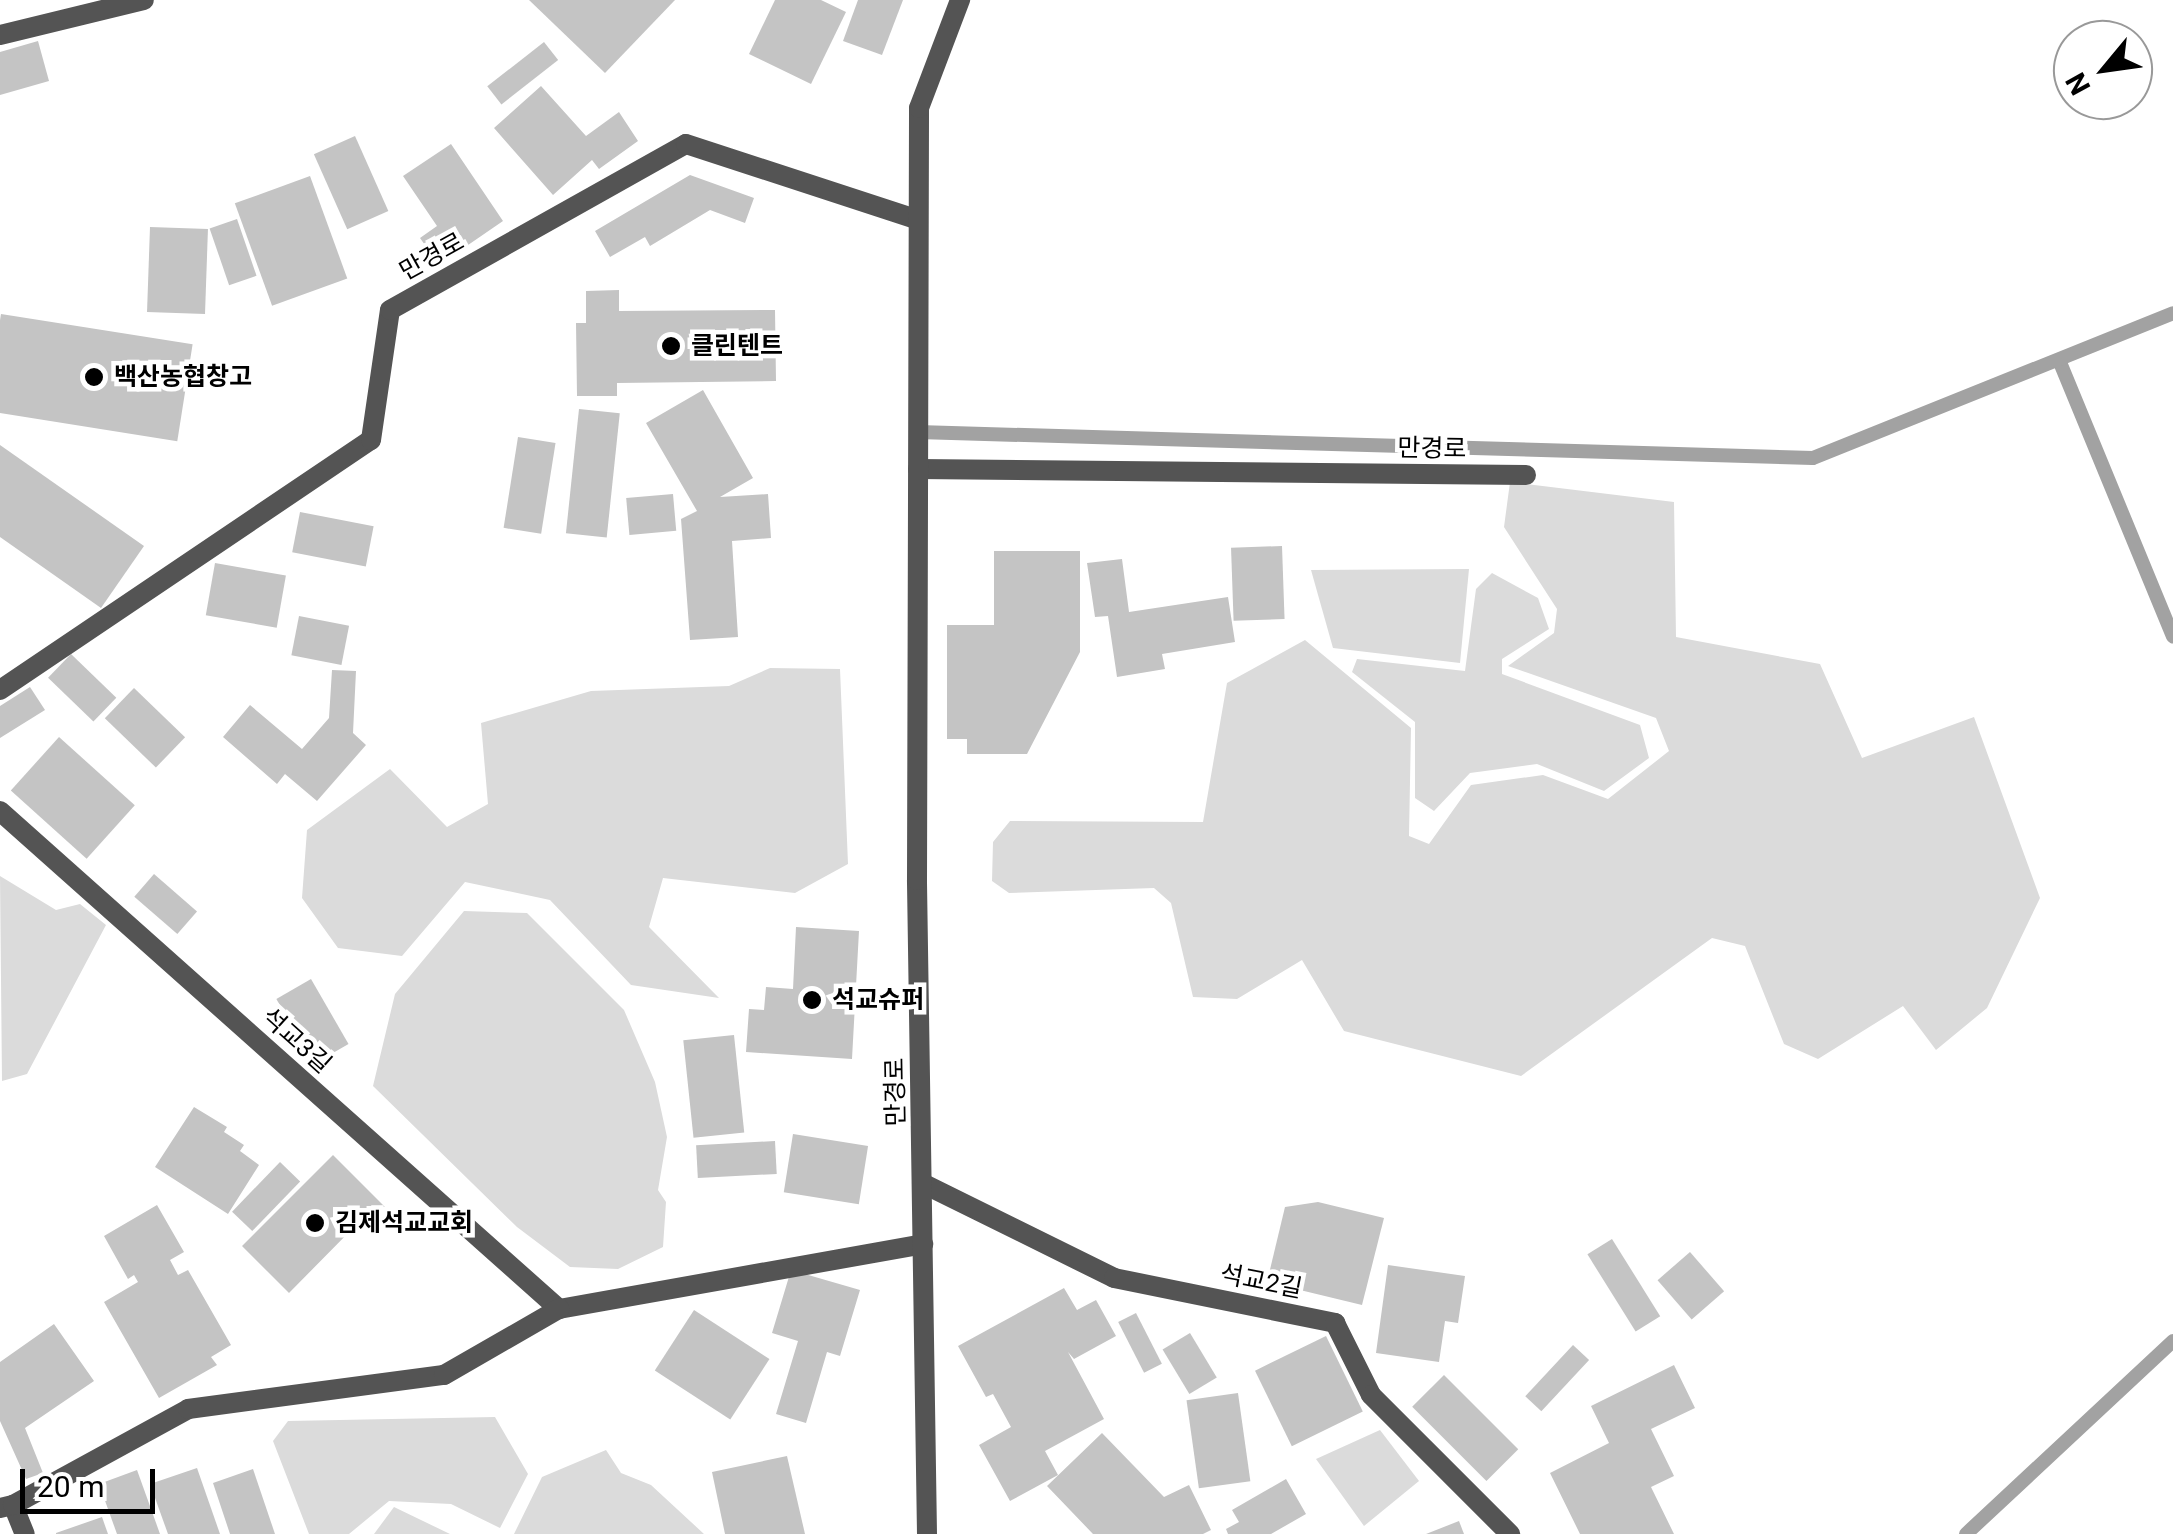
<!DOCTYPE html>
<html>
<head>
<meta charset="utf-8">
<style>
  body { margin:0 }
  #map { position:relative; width:2173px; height:1534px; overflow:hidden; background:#fff; font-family:Roboto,"Noto Sans KR",sans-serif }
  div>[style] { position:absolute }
  .green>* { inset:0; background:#dbdbdb }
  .stream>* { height:14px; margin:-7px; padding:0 7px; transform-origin:7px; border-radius:7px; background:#a2a2a2 }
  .building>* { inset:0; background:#c4c4c4; transform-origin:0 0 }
  .minor>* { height:20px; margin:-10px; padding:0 10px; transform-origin:10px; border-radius:10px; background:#545454 }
  .tertiary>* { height:20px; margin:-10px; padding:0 10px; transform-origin:10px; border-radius:10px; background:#545454 }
  .dots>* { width:28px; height:28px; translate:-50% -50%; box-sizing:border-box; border:5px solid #fff; border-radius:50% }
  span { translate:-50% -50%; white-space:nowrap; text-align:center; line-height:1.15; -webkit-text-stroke:9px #fff; paint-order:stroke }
  .street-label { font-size:25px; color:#000 }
  .poi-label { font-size:25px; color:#000; font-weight:700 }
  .left { translate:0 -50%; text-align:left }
  .north { position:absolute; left:2053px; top:20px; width:100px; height:100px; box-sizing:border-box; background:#fff; border:2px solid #999; border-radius:50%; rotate:241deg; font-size:28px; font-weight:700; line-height:40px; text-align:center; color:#000 }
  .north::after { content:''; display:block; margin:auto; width:35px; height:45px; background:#000; clip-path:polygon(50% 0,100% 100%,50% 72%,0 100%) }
  .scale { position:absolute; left:20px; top:1469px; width:135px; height:45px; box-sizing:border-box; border:5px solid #000; border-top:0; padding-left:12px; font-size:30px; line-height:35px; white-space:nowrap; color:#000; -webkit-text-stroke:8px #fff; paint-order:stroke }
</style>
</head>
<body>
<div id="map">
  <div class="green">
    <div style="clip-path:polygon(1510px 482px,1674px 502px,1676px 637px,1820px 664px,1862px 758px,1974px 717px,2040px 898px,1987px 1008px,1936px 1050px,1903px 1006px,1818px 1059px,1784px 1044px,1745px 946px,1712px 938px,1521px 1076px,1344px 1031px,1302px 960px,1237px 999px,1193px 997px,1171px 903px,1154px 888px,1009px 893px,992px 881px,993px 842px,1010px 821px,1203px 822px,1227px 683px,1305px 640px,1411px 728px,1409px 836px,1429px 844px,1471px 785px,1543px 775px,1608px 799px,1669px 751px,1656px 718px,1508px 666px,1554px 633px,1557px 609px,1504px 527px)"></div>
    <div style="clip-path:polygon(1469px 569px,1460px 663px,1333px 648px,1311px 570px)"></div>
    <div style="clip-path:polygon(1492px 573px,1538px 598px,1549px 629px,1502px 659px,1502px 674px,1640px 725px,1649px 758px,1604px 791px,1537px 764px,1470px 773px,1434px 811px,1415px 798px,1415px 722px,1352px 672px,1357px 659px,1465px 671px,1476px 589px)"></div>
    <div style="clip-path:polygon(770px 668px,840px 669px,848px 864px,795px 893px,663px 878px,649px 927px,719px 998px,631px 985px,550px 900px,465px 882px,402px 956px,338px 948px,302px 898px,307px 830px,390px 769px,447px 827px,488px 804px,481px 723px,591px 691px,729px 686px)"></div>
    <div style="clip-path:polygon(0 876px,56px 910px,80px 904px,106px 925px,27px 1074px,2px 1081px)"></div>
    <div style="clip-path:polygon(464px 911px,527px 913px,624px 1010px,655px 1082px,667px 1137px,658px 1190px,666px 1202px,663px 1247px,618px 1269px,570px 1267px,517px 1227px,373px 1086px,395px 994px)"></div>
    <div style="clip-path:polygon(495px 1417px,528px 1474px,500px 1528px,451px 1504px,389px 1501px,349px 1534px,309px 1534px,273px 1441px,288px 1421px)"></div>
    <div style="clip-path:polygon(1380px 1430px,1419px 1481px,1364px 1526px,1316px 1459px)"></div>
    <div style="clip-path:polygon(606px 1450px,621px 1473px,651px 1485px,704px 1534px,514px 1534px,542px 1477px)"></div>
    <div style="clip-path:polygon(394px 1507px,450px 1534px,374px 1534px)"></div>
  </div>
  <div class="stream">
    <div style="left:2059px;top:360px;width:299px;rotate:67.6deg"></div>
    <div style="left:918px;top:432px;width:895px;rotate:1.66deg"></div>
    <div style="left:1813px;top:458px;width:388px;rotate:-21.9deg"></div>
    <div style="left:1966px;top:1534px;width:283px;rotate:-43deg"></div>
  </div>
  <div class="building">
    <div style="clip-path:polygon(529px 0,675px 0,605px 73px)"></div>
    <div style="clip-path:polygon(775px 0,821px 0,846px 12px,811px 84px,749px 54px)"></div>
    <div style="clip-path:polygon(858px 0,903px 0,882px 55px,843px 41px)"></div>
    <div style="clip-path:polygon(38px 41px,49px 81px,0 95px,0 52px)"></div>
    <div style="left:544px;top:42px;width:23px;height:72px;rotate:52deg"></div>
    <div style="clip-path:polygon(541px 86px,586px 136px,619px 112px,638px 141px,599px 169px,592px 160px,553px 195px,494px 128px)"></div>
    <div style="left:355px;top:136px;width:82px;height:45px;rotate:66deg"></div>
    <div style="clip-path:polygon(451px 144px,503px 221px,439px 265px,420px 238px,437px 226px,403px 176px)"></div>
    <div style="clip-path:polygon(690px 175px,754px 198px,745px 223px,710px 210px,650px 246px,645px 237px,610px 257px,595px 231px)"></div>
    <div style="left:310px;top:176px;width:109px;height:80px;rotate:70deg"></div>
    <div style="left:237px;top:219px;width:60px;height:29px;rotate:71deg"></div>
    <div style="left:150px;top:227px;width:58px;height:85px;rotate:2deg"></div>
    <div style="clip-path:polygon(619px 290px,619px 311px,775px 310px,776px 381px,617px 383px,617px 396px,577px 396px,576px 323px,586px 323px,586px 291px)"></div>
    <div style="left:1px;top:314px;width:194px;height:98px;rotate:9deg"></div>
    <div style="clip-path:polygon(703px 390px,753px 478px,720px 497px,768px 494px,771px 538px,732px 541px,738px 637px,690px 640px,681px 519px,697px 511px,646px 423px)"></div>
    <div style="left:579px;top:409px;width:41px;height:125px;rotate:6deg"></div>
    <div style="left:518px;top:437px;width:38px;height:92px;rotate:9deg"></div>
    <div style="clip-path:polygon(0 445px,144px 546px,101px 608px,0 537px)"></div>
    <div style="left:673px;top:494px;width:37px;height:47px;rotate:85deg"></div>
    <div style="left:300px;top:512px;width:75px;height:41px;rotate:11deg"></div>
    <div style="left:1282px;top:546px;width:73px;height:51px;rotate:88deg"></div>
    <div style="clip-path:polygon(994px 551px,1080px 551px,1080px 652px,1027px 754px,967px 754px,967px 739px,947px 739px,947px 625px,994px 625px)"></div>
    <div style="clip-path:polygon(1122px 559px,1129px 612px,1228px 597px,1235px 642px,1162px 654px,1165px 669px,1117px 677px,1108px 616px,1095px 617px,1087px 563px)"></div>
    <div style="left:215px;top:563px;width:72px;height:53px;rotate:10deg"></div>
    <div style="left:299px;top:616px;width:51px;height:40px;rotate:11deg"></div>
    <div style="left:71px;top:654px;width:63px;height:33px;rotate:44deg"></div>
    <div style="clip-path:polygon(332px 670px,356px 671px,353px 733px,366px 745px,317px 801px,285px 774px,277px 784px,223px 737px,250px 705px,302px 749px,329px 718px)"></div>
    <div style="clip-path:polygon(30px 687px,45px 710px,0 738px,0 706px)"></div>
    <div style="left:134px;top:688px;width:71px;height:42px;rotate:44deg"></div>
    <div style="left:59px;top:737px;width:102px;height:72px;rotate:42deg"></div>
    <div style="left:154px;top:874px;width:57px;height:30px;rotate:41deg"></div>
    <div style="clip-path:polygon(796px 927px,859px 931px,852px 1059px,746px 1052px,749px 1009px,764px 1010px,766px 987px,793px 989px)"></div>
    <div style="left:311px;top:979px;width:75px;height:40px;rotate:60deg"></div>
    <div style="left:734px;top:1035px;width:98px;height:51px;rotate:84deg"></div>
    <div style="clip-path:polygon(194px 1107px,227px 1127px,224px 1132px,244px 1145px,240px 1151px,259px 1165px,228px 1214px,155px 1167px)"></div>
    <div style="left:793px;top:1134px;width:76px;height:59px;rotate:9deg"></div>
    <div style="left:775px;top:1141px;width:33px;height:79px;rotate:87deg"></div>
    <div style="clip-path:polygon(333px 1155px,393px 1215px,373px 1235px,359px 1222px,289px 1293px,242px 1246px)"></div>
    <div style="left:280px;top:1162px;width:28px;height:69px;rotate:44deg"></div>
    <div style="clip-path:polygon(1318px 1202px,1384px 1218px,1362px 1305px,1267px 1282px,1285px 1207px)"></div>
    <div style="clip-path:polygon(157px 1205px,184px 1252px,170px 1260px,178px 1275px,188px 1270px,231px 1345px,211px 1357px,217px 1365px,159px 1398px,104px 1302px,138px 1282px,134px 1275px,128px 1279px,104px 1236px)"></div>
    <div style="left:1612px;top:1239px;width:91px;height:29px;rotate:58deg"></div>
    <div style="left:1690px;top:1252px;width:52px;height:43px;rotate:49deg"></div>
    <div style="clip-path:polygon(1388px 1265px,1465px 1276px,1458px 1323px,1445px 1321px,1439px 1362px,1376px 1353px)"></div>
    <div style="clip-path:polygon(791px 1270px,860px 1290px,840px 1356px,827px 1352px,806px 1423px,776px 1414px,798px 1341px,772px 1333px)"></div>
    <div style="clip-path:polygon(1064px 1288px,1077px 1310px,1096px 1300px,1116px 1336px,1074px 1359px,1068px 1352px,1104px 1419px,1045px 1451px,1058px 1475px,1010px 1501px,979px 1445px,1011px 1427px,993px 1394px,986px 1397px,958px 1346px)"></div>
    <div style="left:694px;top:1310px;width:90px;height:72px;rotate:33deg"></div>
    <div style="left:1136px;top:1313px;width:57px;height:20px;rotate:63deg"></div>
    <div style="clip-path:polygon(54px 1324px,94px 1381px,25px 1428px,43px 1473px,26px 1479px,0 1421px,0 1362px)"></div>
    <div style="left:1190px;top:1333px;width:52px;height:32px;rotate:59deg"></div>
    <div style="left:1326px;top:1336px;width:84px;height:79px;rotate:64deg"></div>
    <div style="left:1573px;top:1345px;width:22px;height:70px;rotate:43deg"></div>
    <div style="clip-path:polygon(1674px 1365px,1695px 1408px,1651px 1429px,1674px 1476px,1651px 1487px,1674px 1534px,1580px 1534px,1550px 1473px,1609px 1443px,1591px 1406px)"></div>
    <div style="left:1444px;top:1375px;width:105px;height:45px;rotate:45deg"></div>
    <div style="left:1238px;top:1393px;width:89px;height:52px;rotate:82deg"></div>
    <div style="clip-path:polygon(1102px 1433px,1164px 1497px,1189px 1485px,1211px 1530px,1203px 1534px,1093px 1534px,1047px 1486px)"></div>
    <div style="clip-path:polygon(787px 1456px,805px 1534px,725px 1534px,712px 1472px)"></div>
    <div style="clip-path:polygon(197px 1468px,220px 1534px,168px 1534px,150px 1484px)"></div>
    <div style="clip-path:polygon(253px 1469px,275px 1534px,230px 1534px,213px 1483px)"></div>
    <div style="clip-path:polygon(137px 1470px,160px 1534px,117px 1534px,99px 1484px)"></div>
    <div style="clip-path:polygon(1286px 1479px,1306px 1514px,1271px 1534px,1228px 1534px,1226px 1529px,1239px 1522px,1232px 1510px)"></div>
    <div style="clip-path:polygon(102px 1517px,108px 1534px,56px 1534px,56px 1533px)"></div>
    <div style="clip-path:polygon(1459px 1521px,1464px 1534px,1426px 1534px)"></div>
  </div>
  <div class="minor">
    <div style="left:0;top:35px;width:148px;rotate:-13.7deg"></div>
    <div style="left:918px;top:469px;width:608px;rotate:0.57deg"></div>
    <div style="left:0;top:690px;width:447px;rotate:-34deg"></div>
    <div style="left:371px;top:440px;width:131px;rotate:-81.7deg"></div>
    <div style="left:390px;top:310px;width:339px;rotate:-29.3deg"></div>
    <div style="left:686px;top:144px;width:244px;rotate:18.1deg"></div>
    <div style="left:0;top:811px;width:749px;rotate:41.7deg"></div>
    <div style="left:559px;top:1309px;width:370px;rotate:-10.1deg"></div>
    <div style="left:922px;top:1183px;width:214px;rotate:26.3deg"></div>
    <div style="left:1114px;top:1278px;width:226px;rotate:11.5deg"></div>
    <div style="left:1335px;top:1323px;width:80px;rotate:63.4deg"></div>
    <div style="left:1371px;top:1395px;width:197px;rotate:45deg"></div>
    <div style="left:13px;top:1505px;width:31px;rotate:68deg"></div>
    <div style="left:0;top:1508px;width:13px;rotate:-13deg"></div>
    <div style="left:13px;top:1505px;width:200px;rotate:-28.7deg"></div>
    <div style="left:188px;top:1409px;width:258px;rotate:-7.6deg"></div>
    <div style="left:444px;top:1375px;width:133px;rotate:-29.9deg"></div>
  </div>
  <div class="tertiary">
    <div style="left:927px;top:1534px;width:654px;rotate:-90.88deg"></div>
    <div style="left:917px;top:880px;width:772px;rotate:-89.85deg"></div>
    <div style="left:919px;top:108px;width:116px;rotate:-69.2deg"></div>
  </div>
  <div class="dots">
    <div style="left:671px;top:346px;background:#000"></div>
    <div style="left:94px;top:377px;background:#000"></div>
    <div style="left:812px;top:1000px;background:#000"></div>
    <div style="left:315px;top:1223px;background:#000"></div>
  </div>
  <div class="street-label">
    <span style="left:432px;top:257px;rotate:-29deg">만경로</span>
    <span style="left:1432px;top:449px;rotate:1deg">만경로</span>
    <span style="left:296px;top:1041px;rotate:42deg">석교3길</span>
    <span style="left:896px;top:1092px;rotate:-91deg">만경로</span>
    <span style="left:1261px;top:1282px;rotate:11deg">석교2길</span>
  </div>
  <div class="poi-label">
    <span class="left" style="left:691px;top:346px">클린텐트</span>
    <span class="left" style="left:114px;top:377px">백산농협창고</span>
    <span class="left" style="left:832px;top:1000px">석교슈퍼</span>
    <span class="left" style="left:335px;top:1223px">김제석교교회</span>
  </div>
  <div class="north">N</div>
  <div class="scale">20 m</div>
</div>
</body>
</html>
